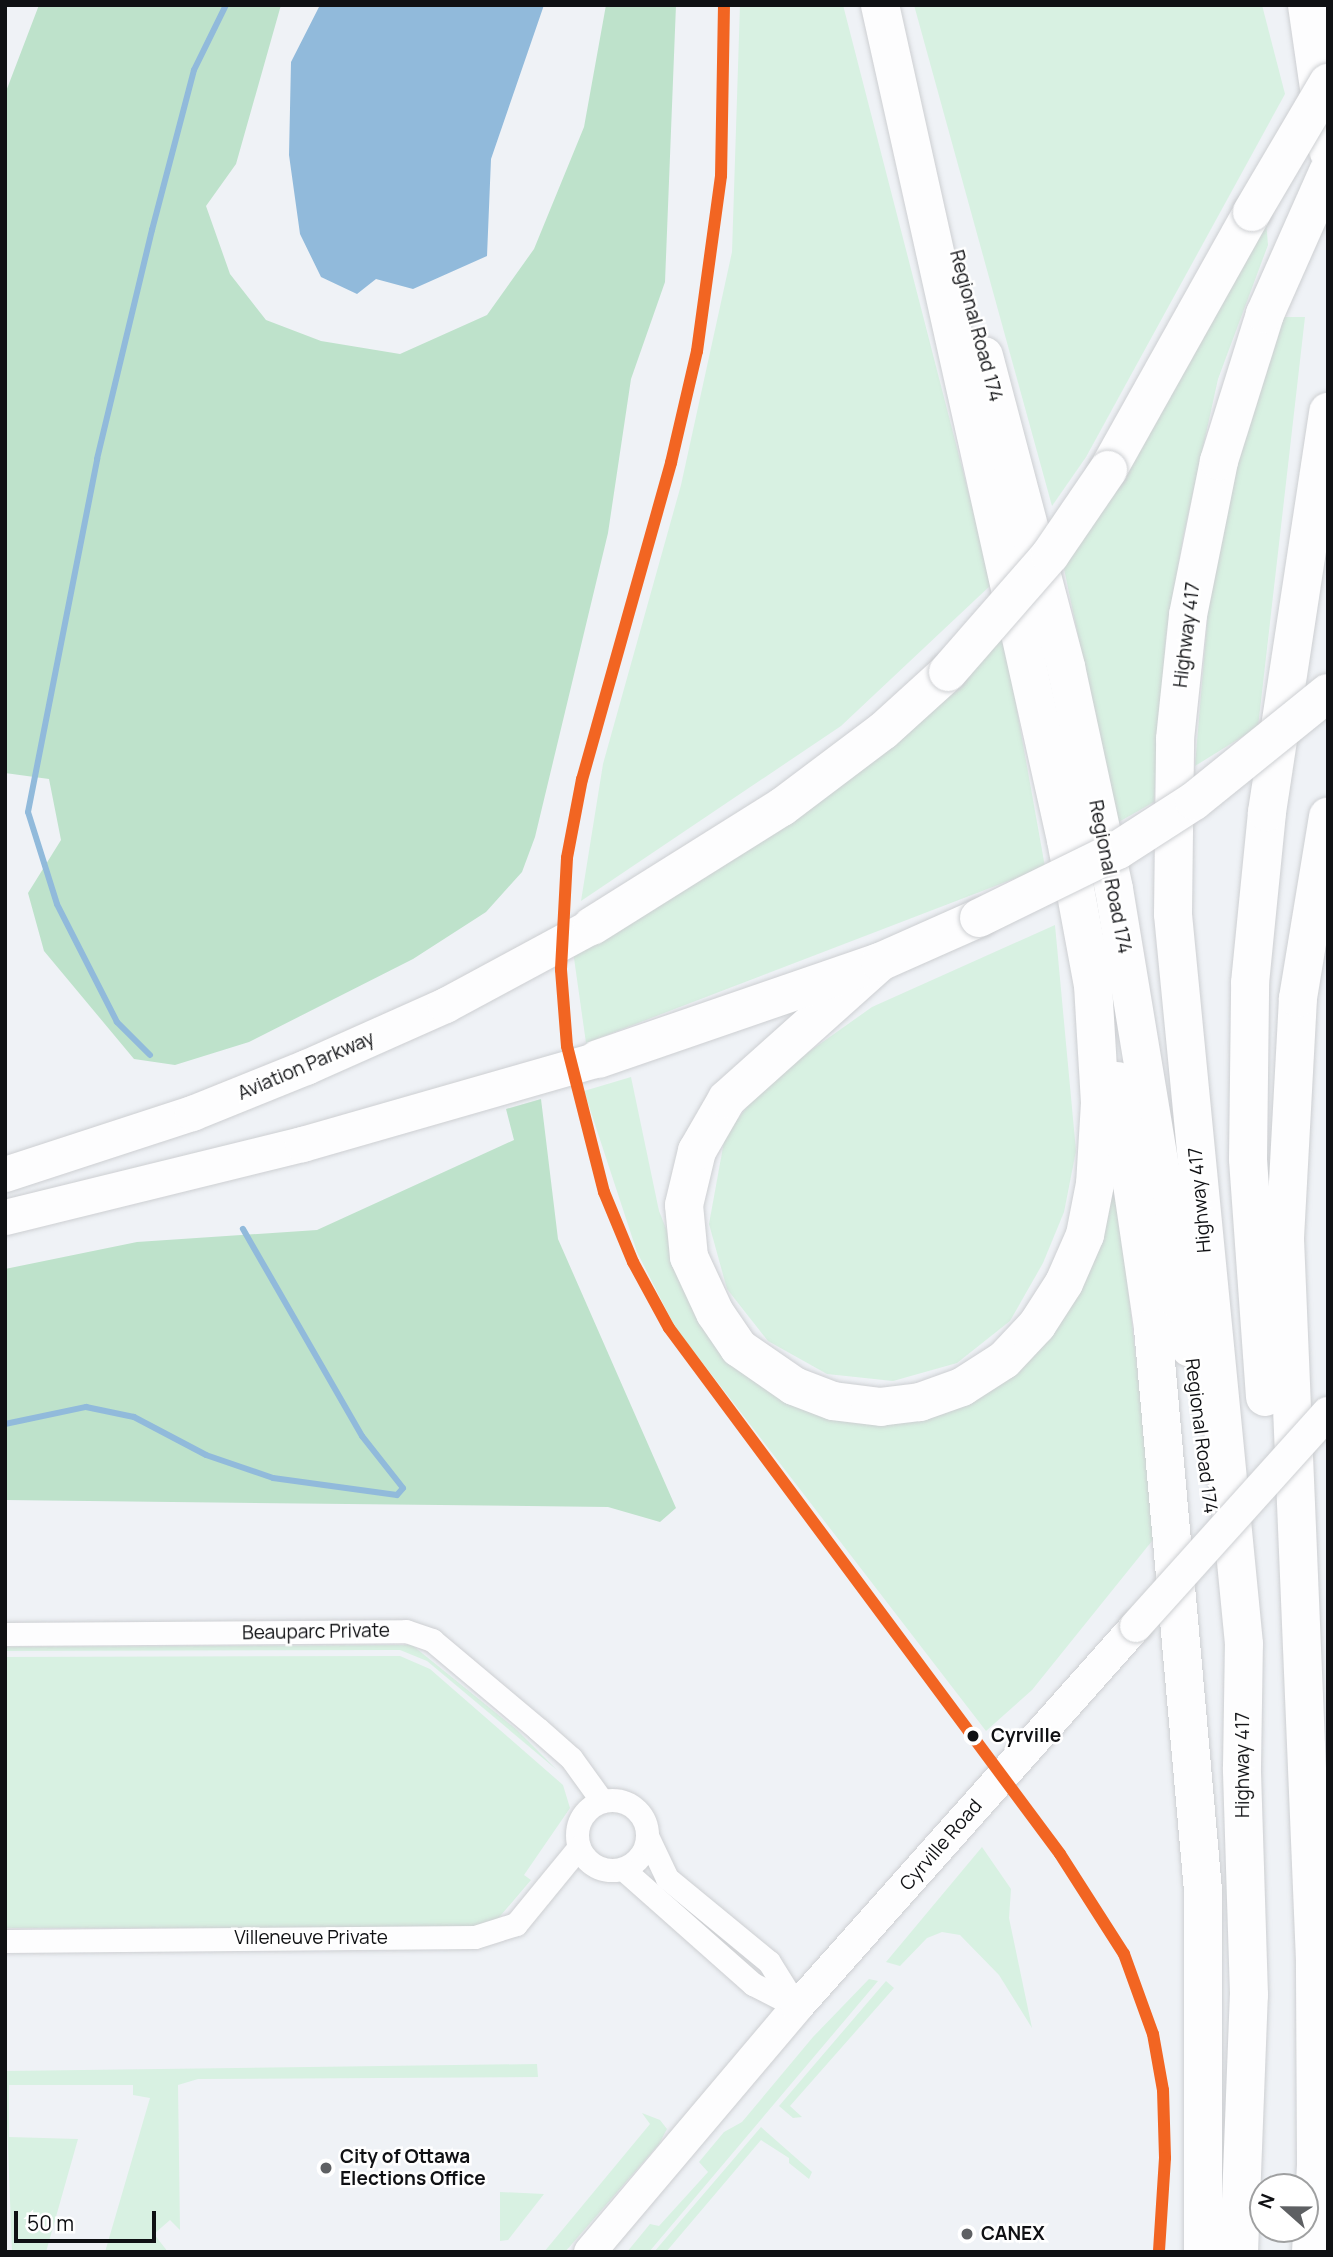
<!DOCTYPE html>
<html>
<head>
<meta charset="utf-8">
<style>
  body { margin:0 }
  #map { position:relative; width:1333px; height:2257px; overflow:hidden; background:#eff2f6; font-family:Manrope,sans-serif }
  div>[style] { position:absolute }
  .green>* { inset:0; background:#d8f1e2 }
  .forest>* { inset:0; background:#bee2cb }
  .water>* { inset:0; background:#91badb }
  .stream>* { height:6px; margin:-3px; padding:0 3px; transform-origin:3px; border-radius:3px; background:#91badb }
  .roads { filter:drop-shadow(0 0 2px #cdcfd2) drop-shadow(0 0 2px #cdcfd2) }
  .street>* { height:23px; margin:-11.5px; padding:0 11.5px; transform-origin:11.5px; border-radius:11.5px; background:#fdfdfe }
  .street>.ring { margin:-11.5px; padding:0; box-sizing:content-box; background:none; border:23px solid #fdfdfe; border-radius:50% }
  .secondary>* { height:32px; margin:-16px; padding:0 16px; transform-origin:16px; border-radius:16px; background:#fdfdfe }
  .primary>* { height:35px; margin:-17.5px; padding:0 17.5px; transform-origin:17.5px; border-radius:17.5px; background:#fdfdfe }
  .highway>* { height:38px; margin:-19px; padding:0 19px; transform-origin:19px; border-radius:19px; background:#fdfdfe }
  .bridges { filter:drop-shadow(0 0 2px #cdcfd2) drop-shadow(0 0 2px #cdcfd2) }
  .secondary-bridge>* { height:32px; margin:-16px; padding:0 16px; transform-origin:16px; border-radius:16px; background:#fdfdfe }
  .highway-bridge>* { height:38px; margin:-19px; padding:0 19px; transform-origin:19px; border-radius:19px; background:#fdfdfe }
  .rail-1>* { height:12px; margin:-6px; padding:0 6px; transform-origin:6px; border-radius:6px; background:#f26522 }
  .dots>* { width:19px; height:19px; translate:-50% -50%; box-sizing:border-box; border:4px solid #fff; border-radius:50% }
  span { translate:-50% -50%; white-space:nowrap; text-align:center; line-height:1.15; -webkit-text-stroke:5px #fff; paint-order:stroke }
  .street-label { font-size:19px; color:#101114 }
  .stop-label { font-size:19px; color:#101114; font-weight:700 }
  .left { translate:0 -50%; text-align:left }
  .poi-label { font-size:19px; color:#101114; font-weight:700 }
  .frame { position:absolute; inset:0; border:7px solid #101114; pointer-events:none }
  .north { position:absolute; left:1249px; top:2173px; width:70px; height:70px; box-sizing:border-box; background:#fff; border:2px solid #9fa0a1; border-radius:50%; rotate:291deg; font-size:19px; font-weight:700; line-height:28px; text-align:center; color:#101114 }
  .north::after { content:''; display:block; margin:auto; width:24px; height:32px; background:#5e6063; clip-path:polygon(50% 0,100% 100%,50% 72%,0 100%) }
  .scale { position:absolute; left:14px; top:2211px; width:142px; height:32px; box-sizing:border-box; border:4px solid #101114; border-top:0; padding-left:9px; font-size:21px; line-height:24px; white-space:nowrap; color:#101114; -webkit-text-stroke:5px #fff; paint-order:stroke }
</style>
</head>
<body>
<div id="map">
  <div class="green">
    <div style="clip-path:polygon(740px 5px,843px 5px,992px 584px,841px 726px,581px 901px,603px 764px,681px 485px,732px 252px)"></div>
    <div style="clip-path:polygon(914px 5px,1262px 5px,1285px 94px,1086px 457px,1052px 506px)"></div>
    <div style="clip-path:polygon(1266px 220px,1268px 245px,1218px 379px,1183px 538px,1166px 636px,1154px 802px,1117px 823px,1062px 559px)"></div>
    <div style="clip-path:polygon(1283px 317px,1305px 317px,1258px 727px,1195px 766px,1209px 599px,1242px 442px)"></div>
    <div style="clip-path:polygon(1003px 632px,1045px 867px,586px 1043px,573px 951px)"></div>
    <div style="clip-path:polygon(1055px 925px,1076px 1151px,1064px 1212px,1043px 1263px,1010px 1321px,957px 1363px,893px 1381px,827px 1374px,768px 1341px,727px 1289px,709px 1224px,725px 1136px,765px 1083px,872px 1007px)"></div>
    <div style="clip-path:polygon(631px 1077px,659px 1211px,700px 1313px,763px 1384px,968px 1400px,1106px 1191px,1117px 1191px,1156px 1536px,1032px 1690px,986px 1731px,675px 1327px,637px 1252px,584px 1091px)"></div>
    <div style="clip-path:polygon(412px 1645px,516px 1729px,557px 1770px,427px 1661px,400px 1650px,5px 1651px,5px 1647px)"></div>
    <div style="clip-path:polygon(400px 1656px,430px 1669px,563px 1785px,570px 1808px,524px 1875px,531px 1880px,496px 1921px,472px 1928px,5px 1928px,5px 1657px)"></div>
    <div style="clip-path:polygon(982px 1847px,1011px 1889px,1009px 1918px,1032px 2028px,999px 1975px,960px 1935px,942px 1932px,927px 1938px,900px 1966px,886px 1962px)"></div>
    <div style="clip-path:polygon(869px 1979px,878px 1981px,649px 2252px,627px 2252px,650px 2224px,659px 2226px,708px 2172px,699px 2162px,724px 2132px,742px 2122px,813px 2037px)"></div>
    <div style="clip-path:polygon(886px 1981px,894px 1988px,790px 2106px,802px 2117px,793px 2118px,779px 2106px)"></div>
    <div style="clip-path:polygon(537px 2064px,538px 2077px,198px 2079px,178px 2085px,180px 2230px,170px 2220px,154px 2234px,168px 2252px,105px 2252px,150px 2098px,133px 2095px,133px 2085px,9px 2085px,9px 2137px,78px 2139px,46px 2252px,12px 2252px,5px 2071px)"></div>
    <div style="clip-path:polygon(642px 2113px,660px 2120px,667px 2129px,659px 2144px,565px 2252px,544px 2252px,650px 2124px)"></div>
    <div style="clip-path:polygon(761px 2127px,812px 2172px,809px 2179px,789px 2163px,789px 2158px,761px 2140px,666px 2252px,654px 2252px)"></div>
    <div style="clip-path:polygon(500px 2192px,544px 2194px,508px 2240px,500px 2241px)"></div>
  </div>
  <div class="forest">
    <div style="clip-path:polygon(39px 5px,281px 5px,236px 164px,206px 206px,230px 274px,266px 320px,321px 341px,400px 354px,487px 315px,534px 249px,584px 127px,606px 5px,676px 5px,665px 282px,631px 379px,608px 533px,535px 837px,522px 872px,486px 912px,413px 959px,249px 1042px,175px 1065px,134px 1059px,44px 951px,28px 893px,61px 840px,49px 779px,5px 773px,5px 94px)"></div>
    <div style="clip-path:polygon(541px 1099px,558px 1239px,676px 1508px,660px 1522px,608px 1507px,5px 1500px,5px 1269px,137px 1242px,317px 1230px,514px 1140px,506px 1109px)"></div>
  </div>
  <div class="water">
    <div style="clip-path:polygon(320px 5px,544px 5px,491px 159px,487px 256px,413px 289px,376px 279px,357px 294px,321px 277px,300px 234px,289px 155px,291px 62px)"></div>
  </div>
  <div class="stream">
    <div style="left:150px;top:1055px;width:47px;rotate:-135deg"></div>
    <div style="left:117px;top:1022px;width:132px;rotate:-117deg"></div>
    <div style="left:57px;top:904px;width:96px;rotate:-107.5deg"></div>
    <div style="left:28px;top:812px;width:360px;rotate:-78.9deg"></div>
    <div style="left:97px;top:459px;width:236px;rotate:-76.5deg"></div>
    <div style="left:152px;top:230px;width:165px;rotate:-75.3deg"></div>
    <div style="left:194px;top:70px;width:72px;rotate:-63.8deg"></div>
    <div style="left:5px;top:1424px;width:83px;rotate:-11.9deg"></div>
    <div style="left:86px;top:1407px;width:49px;rotate:11.8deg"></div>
    <div style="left:134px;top:1417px;width:81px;rotate:27.8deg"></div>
    <div style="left:206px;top:1455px;width:71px;rotate:18.9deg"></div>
    <div style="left:273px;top:1478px;width:125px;rotate:7.8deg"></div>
    <div style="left:397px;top:1495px;width:9px;rotate:-49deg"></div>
    <div style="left:403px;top:1488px;width:66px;rotate:-128.3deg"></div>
    <div style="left:362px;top:1436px;width:239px;rotate:-119.9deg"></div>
  </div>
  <div class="roads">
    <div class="street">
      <div style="left:5px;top:1634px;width:401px;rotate:-0.4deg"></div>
      <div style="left:406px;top:1631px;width:28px;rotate:19deg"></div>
      <div style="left:432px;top:1640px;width:138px;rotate:40deg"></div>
      <div style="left:538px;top:1729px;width:44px;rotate:41.3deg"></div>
      <div style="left:571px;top:1758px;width:53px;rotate:54.2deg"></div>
      <div class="ring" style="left:577px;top:1800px;width:47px;height:47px"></div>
      <div style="left:648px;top:1838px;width:44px;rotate:64.6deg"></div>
      <div style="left:667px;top:1878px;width:132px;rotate:39.5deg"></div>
      <div style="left:769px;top:1962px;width:53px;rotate:58.1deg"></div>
      <div style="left:623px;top:1869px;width:174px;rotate:41.5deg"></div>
      <div style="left:753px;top:1984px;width:46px;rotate:27.1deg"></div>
      <div style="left:5px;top:1941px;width:470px;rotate:-0.5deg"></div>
      <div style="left:475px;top:1937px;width:43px;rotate:-17.6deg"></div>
      <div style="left:516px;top:1924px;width:99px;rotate:-50.7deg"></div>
    </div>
    <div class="secondary">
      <div style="left:590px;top:2252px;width:321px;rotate:-49.8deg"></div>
      <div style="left:797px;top:2007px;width:510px;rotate:-48.34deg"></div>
    </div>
    <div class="primary">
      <div style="left:5px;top:1174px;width:197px;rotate:-18.1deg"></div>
      <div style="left:192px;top:1113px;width:123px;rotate:-22deg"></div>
      <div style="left:306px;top:1067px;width:152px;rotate:-24deg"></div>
      <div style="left:445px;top:1005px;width:167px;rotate:-28.3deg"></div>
      <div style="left:5px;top:1217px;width:306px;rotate:-13.8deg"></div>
      <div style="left:302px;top:1144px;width:308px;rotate:-16deg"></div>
    </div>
    <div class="highway">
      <div style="left:880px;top:5px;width:855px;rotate:77.44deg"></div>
      <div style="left:1066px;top:840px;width:147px;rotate:79.5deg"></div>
      <div style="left:1093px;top:985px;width:118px;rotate:86.6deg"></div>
      <div style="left:1100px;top:1103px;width:81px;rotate:93.5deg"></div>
      <div style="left:1095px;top:1184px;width:52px;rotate:101.1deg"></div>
      <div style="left:1085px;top:1235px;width:52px;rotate:113.6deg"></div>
      <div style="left:1064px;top:1283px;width:50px;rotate:122.7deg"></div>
      <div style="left:1037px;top:1325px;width:48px;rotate:133.3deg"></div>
      <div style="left:1004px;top:1360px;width:50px;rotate:147.3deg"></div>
      <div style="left:962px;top:1387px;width:45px;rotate:160.3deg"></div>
      <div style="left:920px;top:1402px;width:39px;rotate:173deg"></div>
      <div style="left:881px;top:1407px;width:48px;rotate:-172.9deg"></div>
      <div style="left:833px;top:1401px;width:42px;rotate:-159deg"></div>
      <div style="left:794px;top:1386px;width:67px;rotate:-145.4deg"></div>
      <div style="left:739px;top:1348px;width:42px;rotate:-124.4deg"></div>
      <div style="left:715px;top:1313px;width:62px;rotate:-114.9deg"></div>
      <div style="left:689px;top:1257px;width:52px;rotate:-95.5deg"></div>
      <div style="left:684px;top:1205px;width:56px;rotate:-76.5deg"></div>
      <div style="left:697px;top:1151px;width:60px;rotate:-60deg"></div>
      <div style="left:727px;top:1099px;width:205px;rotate:-41.8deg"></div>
      <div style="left:1307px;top:5px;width:147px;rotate:81.8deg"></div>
      <div style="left:984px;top:356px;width:322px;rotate:75.2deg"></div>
      <div style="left:1066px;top:667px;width:227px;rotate:77.8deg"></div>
      <div style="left:1114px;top:889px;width:465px;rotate:80.6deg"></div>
      <div style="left:1108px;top:470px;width:295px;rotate:-60.8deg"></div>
      <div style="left:592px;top:926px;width:224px;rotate:-32.1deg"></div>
      <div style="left:782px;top:807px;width:126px;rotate:-37deg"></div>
      <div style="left:883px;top:731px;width:88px;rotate:-42.2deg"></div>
      <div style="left:598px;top:1059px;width:298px;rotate:-19deg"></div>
      <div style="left:880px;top:962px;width:108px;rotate:-24deg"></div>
      <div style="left:1117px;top:1081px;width:250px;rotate:81.7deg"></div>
      <div style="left:1153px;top:1328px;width:565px;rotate:84.92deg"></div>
      <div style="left:1203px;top:1891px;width:361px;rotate:90deg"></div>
      <div style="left:1265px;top:1397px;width:239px;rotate:-94.1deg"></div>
      <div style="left:1248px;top:1159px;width:176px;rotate:-89.3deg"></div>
      <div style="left:1250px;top:983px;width:172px;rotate:-84.3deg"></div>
      <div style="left:1267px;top:812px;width:405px;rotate:-81.3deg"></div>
      <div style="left:1239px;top:2252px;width:257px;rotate:-87.8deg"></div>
      <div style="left:1249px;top:1995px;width:228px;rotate:-91.8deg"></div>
      <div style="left:1242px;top:1767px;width:123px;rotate:-89.1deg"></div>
      <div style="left:1244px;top:1644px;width:733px;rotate:-95.56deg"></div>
      <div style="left:1173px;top:914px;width:175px;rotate:-89.3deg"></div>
      <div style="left:1175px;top:739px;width:125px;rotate:-84deg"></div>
      <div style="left:1188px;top:615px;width:157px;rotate:-78.6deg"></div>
      <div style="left:1219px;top:461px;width:154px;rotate:-72.6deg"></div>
      <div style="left:1265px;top:314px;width:155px;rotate:-66.1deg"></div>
      <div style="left:1311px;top:2252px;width:87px;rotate:-86.7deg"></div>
      <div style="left:1316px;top:2165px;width:204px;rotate:-90.3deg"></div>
      <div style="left:1315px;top:1961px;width:724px;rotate:-92.38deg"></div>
      <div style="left:1285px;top:1238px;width:240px;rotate:-86.9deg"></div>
      <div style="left:1298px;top:998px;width:184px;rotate:-80.6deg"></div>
    </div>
  </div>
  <div class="bridges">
    <div class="secondary-bridge">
      <div style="left:1136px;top:1626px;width:287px;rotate:-48deg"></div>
    </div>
    <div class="highway-bridge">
      <div style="left:1252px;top:212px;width:150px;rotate:-59.5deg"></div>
      <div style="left:948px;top:672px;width:155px;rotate:-48.9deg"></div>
      <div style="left:1050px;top:555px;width:103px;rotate:-55.7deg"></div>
      <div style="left:979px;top:918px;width:155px;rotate:-26.1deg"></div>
      <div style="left:1118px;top:850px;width:90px;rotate:-32.8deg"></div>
      <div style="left:1194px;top:801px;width:172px;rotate:-38.9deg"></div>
    </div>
  </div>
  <div class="rail-1">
    <div style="left:724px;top:5px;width:171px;rotate:91deg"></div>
    <div style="left:721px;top:176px;width:177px;rotate:97.8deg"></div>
    <div style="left:697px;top:351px;width:115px;rotate:103.1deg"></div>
    <div style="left:671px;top:463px;width:328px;rotate:105.7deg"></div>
    <div style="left:582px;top:779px;width:80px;rotate:100.8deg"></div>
    <div style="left:567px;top:858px;width:112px;rotate:93.1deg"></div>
    <div style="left:561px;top:970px;width:76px;rotate:85.5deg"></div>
    <div style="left:567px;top:1046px;width:151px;rotate:75.8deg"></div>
    <div style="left:604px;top:1192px;width:76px;rotate:67.5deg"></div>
    <div style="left:633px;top:1262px;width:75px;rotate:61.4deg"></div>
    <div style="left:669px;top:1328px;width:655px;rotate:53.37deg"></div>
    <div style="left:1060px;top:1854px;width:119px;rotate:57.4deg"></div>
    <div style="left:1124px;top:1954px;width:85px;rotate:70.1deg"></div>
    <div style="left:1153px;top:2034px;width:57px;rotate:79.9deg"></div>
    <div style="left:1163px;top:2090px;width:68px;rotate:88.3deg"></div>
    <div style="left:1165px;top:2158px;width:94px;rotate:93.7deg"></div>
  </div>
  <div class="dots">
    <div style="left:973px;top:1736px;background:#101114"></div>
    <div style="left:326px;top:2168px;background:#5e6063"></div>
    <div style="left:967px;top:2234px;background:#5e6063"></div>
  </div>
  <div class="street-label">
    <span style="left:976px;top:326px;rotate:75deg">Regional Road 174</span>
    <span style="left:1187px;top:635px;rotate:-83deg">Highway 417</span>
    <span style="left:1110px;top:877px;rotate:79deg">Regional Road 174</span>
    <span style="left:306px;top:1066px;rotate:-23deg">Aviation Parkway</span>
    <span style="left:1200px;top:1200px;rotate:-95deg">Highway 417</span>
    <span style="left:1201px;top:1436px;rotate:83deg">Regional Road 174</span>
    <span style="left:316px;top:1632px;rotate:-1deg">Beauparc Private</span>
    <span style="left:1243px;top:1765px;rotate:-90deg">Highway 417</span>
    <span style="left:941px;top:1845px;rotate:-49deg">Cyrville Road</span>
    <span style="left:311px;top:1938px">Villeneuve Private</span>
  </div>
  <div class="stop-label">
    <span class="left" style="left:991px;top:1736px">Cyrville</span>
  </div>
  <div class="poi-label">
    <span class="left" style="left:340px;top:2168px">City of Ottawa<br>Elections Office</span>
    <span class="left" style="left:981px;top:2234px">CANEX</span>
  </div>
  <div class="frame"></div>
  <div class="north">N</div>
  <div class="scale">50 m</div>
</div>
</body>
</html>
